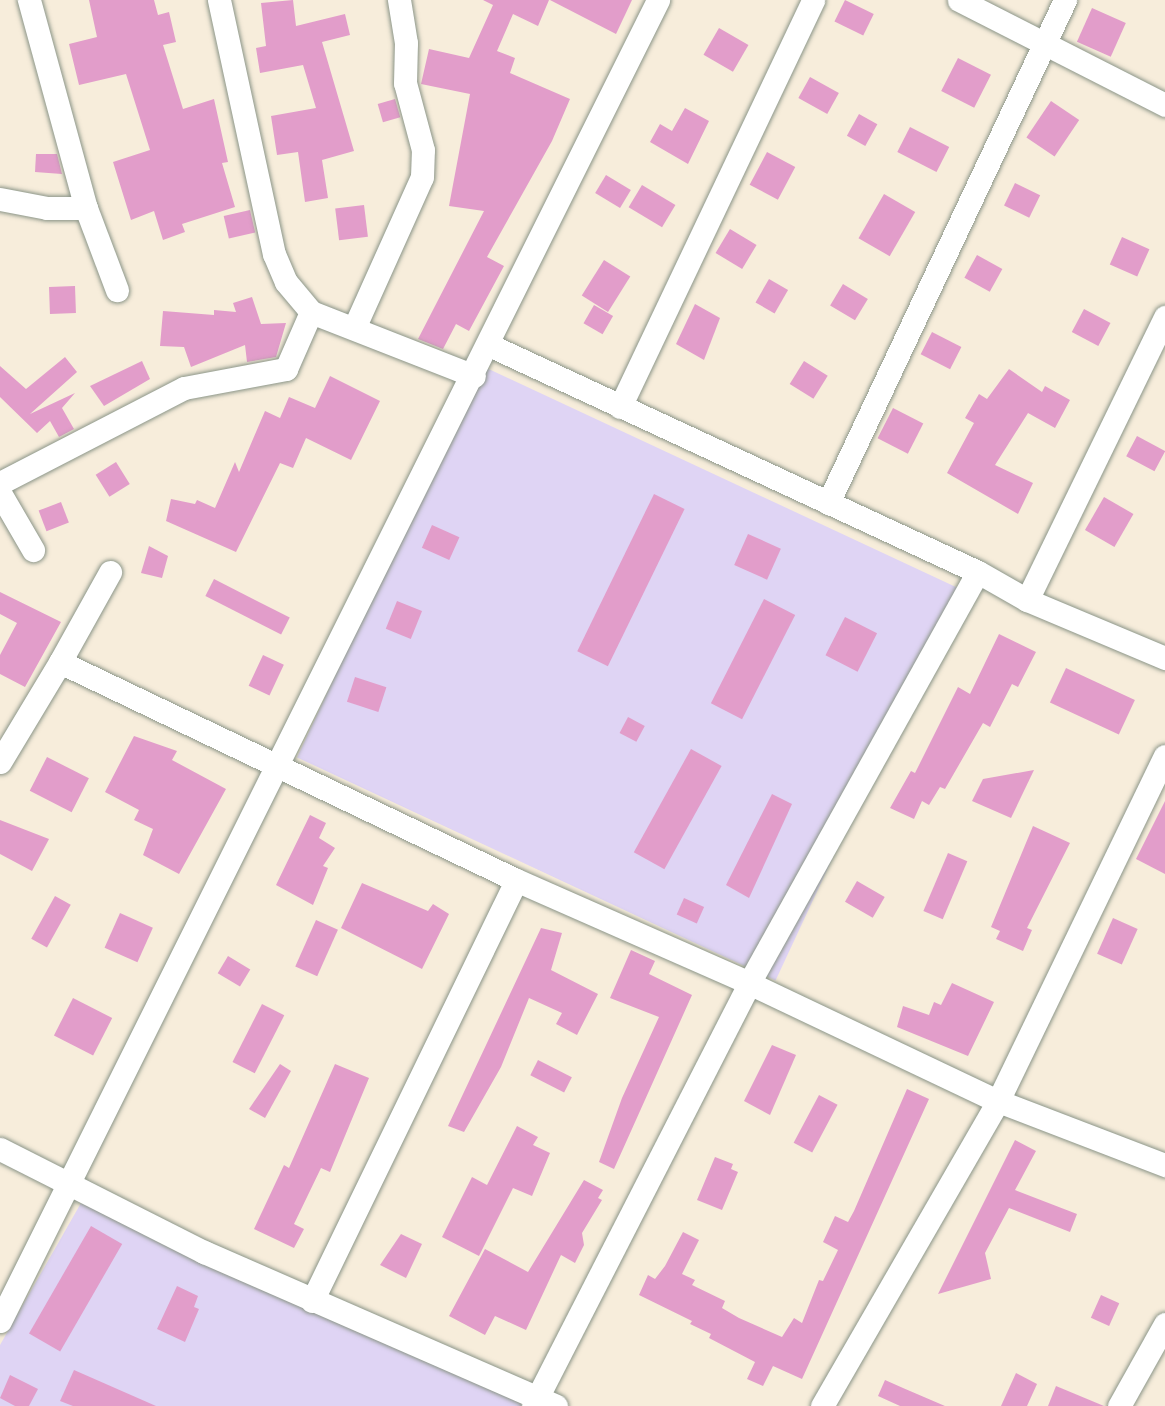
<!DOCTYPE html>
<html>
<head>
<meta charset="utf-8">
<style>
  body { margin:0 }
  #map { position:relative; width:1165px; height:1406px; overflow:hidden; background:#f7eddb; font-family:Pangolin,sans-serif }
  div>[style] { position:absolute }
  .built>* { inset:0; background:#dfd4f4; transform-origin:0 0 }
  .building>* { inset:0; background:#e29dca; transform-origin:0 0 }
  .roads { filter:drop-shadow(0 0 2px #8b9588) drop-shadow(0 0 2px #8b9588) }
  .minor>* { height:23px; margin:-11.5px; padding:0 11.5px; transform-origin:11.5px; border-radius:11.5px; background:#fff }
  span { translate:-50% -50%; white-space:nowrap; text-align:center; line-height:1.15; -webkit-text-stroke:6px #fff; paint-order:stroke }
</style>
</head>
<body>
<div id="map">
  <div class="built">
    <div style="left:480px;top:365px;width:528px;height:433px;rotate:25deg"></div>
    <div style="clip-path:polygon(81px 1203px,541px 1406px,0 1406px,0 1345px)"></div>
  </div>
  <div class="building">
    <div style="clip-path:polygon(89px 0,154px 0,158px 15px,169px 12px,176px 42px,163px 45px,183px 109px,214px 99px,228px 162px,222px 163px,235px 207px,182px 224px,185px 232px,163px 240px,154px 211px,131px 220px,113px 162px,150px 150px,126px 74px,79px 85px,69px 44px,97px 37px)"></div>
    <div style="clip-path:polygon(293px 0,296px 26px,345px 14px,350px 35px,322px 42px,354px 151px,322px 160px,328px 198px,305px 202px,298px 152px,277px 155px,271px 116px,316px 108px,303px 65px,260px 73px,256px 48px,266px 46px,261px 3px)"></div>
    <div style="clip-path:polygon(483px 0,549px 0,538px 26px,513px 14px,497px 51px,515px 58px,510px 73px,570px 99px,552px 141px,487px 257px,504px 266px,469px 331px,456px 324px,443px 349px,418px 339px,484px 211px,449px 206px,470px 94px,421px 84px,429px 49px,469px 58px,493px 5px)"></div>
    <div style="clip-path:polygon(550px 0,632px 0,616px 34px)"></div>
    <div style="left:845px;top:0;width:32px;height:24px;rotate:26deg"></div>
    <div style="left:1092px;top:8px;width:37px;height:37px;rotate:24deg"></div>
    <div style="left:719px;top:28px;width:34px;height:31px;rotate:30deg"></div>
    <div style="left:958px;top:58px;width:37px;height:37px;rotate:27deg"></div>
    <div style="left:810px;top:77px;width:33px;height:24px;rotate:29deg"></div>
    <div style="left:395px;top:99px;width:19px;height:18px;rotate:74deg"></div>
    <div style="left:1051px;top:101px;width:34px;height:44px;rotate:34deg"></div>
    <div style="clip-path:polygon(685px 108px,709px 121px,688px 164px,650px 142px,660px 124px,672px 131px)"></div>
    <div style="left:859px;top:114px;width:21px;height:25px;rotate:29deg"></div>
    <div style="left:910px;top:127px;width:44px;height:28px;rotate:27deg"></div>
    <div style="left:767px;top:152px;width:32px;height:37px;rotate:28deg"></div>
    <div style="clip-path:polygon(36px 154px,57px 154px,62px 174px,35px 172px)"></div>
    <div style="left:606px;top:175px;width:29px;height:21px;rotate:31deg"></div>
    <div style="left:1015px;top:183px;width:28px;height:25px;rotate:26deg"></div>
    <div style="left:642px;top:185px;width:39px;height:26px;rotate:31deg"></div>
    <div style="left:884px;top:194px;width:36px;height:51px;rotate:30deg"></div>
    <div style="left:364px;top:205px;width:32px;height:29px;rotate:83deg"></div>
    <div style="left:250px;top:210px;width:23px;height:27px;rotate:77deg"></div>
    <div style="left:730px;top:229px;width:31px;height:28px;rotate:31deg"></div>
    <div style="left:1122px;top:237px;width:30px;height:30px;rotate:24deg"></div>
    <div style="left:977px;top:255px;width:29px;height:26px;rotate:29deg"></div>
    <div style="left:604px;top:260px;width:31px;height:42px;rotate:32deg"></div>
    <div style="left:769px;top:279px;width:22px;height:27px;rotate:30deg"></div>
    <div style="left:843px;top:284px;width:29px;height:25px;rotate:31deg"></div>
    <div style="left:75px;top:286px;width:27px;height:26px;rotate:88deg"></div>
    <div style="clip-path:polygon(252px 297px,261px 324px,286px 323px,276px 357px,247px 362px,245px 345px,191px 367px,184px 347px,160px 346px,163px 311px,214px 315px,214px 310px,236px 312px,233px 303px)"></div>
    <div style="clip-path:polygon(695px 304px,720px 318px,704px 360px,676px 344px)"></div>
    <div style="left:594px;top:305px;width:22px;height:21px;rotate:30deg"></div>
    <div style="left:1084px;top:309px;width:30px;height:26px;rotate:28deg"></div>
    <div style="left:932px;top:332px;width:33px;height:25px;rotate:27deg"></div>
    <div style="clip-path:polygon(65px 357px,77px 372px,30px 414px,75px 393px,62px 408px,74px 429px,59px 437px,50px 421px,37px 433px,0 397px,0 366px,26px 389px)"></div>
    <div style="clip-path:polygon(142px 361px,150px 379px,104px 406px,90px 386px)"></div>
    <div style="left:804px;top:361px;width:28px;height:27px;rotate:32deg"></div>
    <div style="clip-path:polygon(1009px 369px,1042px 392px,1045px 386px,1070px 400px,1055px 428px,1028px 413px,995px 465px,1033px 483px,1018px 514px,947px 473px,974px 423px,965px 418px,979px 394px,987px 399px)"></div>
    <div style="clip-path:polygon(330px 376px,380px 401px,351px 460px,306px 438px,293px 468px,280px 463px,236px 552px,166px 521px,171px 499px,195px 504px,197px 500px,215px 508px,235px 462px,239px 472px,265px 411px,280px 418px,289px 397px,315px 408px)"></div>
    <div style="left:893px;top:408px;width:34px;height:34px;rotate:27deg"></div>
    <div style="left:1137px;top:436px;width:32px;height:23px;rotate:28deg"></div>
    <div style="left:116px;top:462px;width:26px;height:24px;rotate:58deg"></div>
    <div style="left:654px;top:494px;width:34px;height:175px;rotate:26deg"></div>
    <div style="left:1104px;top:497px;width:34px;height:38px;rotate:30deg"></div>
    <div style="left:61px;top:502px;width:22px;height:24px;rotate:69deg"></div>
    <div style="left:432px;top:525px;width:30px;height:25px;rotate:24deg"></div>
    <div style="left:748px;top:534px;width:36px;height:34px;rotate:24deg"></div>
    <div style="clip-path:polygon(149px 546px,168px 556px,162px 578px,141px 573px)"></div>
    <div style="left:214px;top:579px;width:85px;height:19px;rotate:27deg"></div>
    <div style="clip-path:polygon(0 592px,61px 622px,25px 687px,0 674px,0 655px,17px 623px,0 614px)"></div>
    <div style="left:764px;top:599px;width:35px;height:117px;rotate:27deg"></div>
    <div style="left:397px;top:601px;width:27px;height:30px;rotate:22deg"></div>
    <div style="left:845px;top:617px;width:36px;height:43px;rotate:27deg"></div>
    <div style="clip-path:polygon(999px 634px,1036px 652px,1018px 687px,1012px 684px,990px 727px,983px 723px,945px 789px,940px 787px,929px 805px,922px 801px,914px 819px,890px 808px,911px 771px,915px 773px,958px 687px,970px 694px)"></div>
    <div style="left:263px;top:655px;width:23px;height:34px;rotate:25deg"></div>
    <div style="left:1066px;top:668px;width:76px;height:38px;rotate:25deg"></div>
    <div style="left:355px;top:677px;width:33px;height:26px;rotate:18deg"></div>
    <div style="left:628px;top:717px;width:19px;height:18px;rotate:28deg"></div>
    <div style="clip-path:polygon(134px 736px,177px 751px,172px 760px,226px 789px,179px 874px,143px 855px,153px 829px,134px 820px,139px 810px,105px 792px)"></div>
    <div style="left:691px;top:749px;width:35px;height:118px;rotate:29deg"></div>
    <div style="left:47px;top:757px;width:47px;height:38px;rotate:27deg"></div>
    <div style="clip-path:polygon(1034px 770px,1011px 818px,972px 801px,983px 779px)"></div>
    <div style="clip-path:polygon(772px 794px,792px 804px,749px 898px,726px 885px)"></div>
    <div style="clip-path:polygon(1165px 801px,1165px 874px,1136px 859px)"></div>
    <div style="clip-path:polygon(310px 815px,326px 823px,319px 838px,335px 848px,323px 866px,328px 868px,313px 905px,276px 885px)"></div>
    <div style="clip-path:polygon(0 820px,49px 839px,32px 871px,0 854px)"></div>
    <div style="clip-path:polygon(1033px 826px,1070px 843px,1027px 928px,1032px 930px,1023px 951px,996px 939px,1000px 931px,991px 927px)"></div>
    <div style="left:948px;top:853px;width:21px;height:63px;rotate:23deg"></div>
    <div style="left:857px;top:881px;width:32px;height:24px;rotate:30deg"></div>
    <div style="clip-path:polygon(362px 883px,428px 911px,433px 904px,449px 914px,422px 969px,341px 928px)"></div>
    <div style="left:55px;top:896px;width:18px;height:49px;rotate:29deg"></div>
    <div style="left:684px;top:898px;width:22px;height:18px;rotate:24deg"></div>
    <div style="left:120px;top:913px;width:36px;height:38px;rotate:24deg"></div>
    <div style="left:1113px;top:918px;width:27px;height:39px;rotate:24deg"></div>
    <div style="left:316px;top:920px;width:24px;height:51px;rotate:24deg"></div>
    <div style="clip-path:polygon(541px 928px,562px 933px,551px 970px,598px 994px,577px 1035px,556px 1024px,562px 1013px,529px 998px,501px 1067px,464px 1132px,448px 1126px)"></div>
    <div style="clip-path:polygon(631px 950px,655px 961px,649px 974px,692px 995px,614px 1169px,599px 1162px,622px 1098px,659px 1017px,610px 998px)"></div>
    <div style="left:228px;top:956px;width:26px;height:20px;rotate:31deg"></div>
    <div style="clip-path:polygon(952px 983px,994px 1002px,968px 1056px,897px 1027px,903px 1006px,929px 1015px,934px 1002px,941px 1005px)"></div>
    <div style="left:73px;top:998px;width:44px;height:42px;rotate:27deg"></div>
    <div style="left:262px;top:1004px;width:25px;height:65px;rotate:27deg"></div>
    <div style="clip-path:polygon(772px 1045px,796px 1055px,770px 1115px,744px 1101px)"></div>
    <div style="left:538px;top:1060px;width:38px;height:17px;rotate:27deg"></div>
    <div style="clip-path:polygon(280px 1064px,291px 1071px,265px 1118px,249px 1109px)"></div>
    <div style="clip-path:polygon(335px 1064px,369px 1078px,330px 1172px,321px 1168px,294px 1224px,304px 1229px,294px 1248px,254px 1229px,284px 1165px,289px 1168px)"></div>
    <div style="clip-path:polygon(907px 1089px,929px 1099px,802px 1379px,773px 1366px,763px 1386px,747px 1379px,755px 1362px,709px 1338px,711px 1334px,690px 1324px,692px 1321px,639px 1295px,648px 1275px,655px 1279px,665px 1266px,683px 1232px,699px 1240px,682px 1274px,695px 1280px,692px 1285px,725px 1301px,722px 1308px,739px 1318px,782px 1337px,794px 1318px,802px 1323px,819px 1280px,823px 1281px,838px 1250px,823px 1242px,835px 1216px,848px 1222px,854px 1211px)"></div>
    <div style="left:819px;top:1095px;width:21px;height:54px;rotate:28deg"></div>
    <div style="clip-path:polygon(517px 1126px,538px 1137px,533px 1145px,550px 1153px,532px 1196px,513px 1188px,479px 1256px,442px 1237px,472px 1177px,487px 1185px)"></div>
    <div style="clip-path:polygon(1015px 1140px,1036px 1151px,1015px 1190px,1077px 1214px,1070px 1232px,1009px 1208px,985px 1253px,991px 1279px,938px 1294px)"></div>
    <div style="clip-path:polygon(715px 1157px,733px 1164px,731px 1169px,738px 1172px,722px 1210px,697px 1200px)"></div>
    <div style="clip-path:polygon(584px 1180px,603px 1190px,598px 1198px,602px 1200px,582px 1233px,584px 1245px,575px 1263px,561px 1255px,526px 1330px,495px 1316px,485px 1335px,449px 1316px,485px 1249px,528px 1272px)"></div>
    <div style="left:91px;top:1226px;width:36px;height:124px;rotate:30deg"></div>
    <div style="clip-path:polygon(401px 1234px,422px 1244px,406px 1278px,380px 1265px)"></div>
    <div style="clip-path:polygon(177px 1286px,198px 1296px,194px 1307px,199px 1309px,185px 1342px,157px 1329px)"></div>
    <div style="left:1101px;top:1295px;width:20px;height:25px;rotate:24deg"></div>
    <div style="clip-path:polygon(74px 1370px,156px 1406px,73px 1406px,60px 1401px)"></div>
    <div style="clip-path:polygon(1016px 1373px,1037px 1384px,1027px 1406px,1001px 1406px)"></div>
    <div style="clip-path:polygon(10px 1375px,38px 1389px,29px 1406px,15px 1406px,0 1398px)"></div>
    <div style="clip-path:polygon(885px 1380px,903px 1388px,945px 1406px,900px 1406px,878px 1396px)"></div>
    <div style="clip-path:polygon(1056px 1386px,1104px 1406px,1048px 1406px)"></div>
  </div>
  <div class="roads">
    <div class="minor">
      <div style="left:29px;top:0;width:216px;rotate:74.7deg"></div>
      <div style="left:86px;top:208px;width:88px;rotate:69.3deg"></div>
      <div style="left:219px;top:0;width:260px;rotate:77.8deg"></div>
      <div style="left:274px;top:254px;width:30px;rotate:67deg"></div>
      <div style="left:286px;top:282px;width:39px;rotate:50deg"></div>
      <div style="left:959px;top:0;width:231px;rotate:27deg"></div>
      <div style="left:0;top:199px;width:48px;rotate:10.8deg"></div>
      <div style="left:47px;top:208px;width:39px"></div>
      <div style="left:355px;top:326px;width:163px;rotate:-65.8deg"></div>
      <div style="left:422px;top:177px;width:27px;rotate:-88deg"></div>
      <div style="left:423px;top:150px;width:69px;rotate:-105deg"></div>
      <div style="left:405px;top:83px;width:40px;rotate:-88.6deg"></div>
      <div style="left:406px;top:43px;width:44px;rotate:-99.2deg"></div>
      <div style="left:487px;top:344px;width:541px;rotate:24.91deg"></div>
      <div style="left:978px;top:572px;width:56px;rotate:29.7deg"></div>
      <div style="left:1027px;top:600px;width:150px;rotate:22.8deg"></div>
      <div style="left:620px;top:407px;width:450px;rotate:-64.6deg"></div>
      <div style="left:0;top:483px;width:207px;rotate:-27.3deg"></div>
      <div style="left:184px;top:388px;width:104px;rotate:-10.6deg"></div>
      <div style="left:286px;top:369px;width:62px;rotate:-66.3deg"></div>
      <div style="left:311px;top:312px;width:175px;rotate:21.4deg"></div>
      <div style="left:0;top:493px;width:66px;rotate:59.9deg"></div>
      <div style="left:828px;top:503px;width:556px;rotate:-64.77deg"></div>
      <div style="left:1027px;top:600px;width:315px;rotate:-64deg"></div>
      <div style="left:60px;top:662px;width:103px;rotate:-60.9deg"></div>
      <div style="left:0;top:762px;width:117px;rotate:-59deg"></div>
      <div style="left:60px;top:662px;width:505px;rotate:25.55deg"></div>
      <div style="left:516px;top:880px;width:255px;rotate:23.8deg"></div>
      <div style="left:749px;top:983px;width:276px;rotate:25.4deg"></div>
      <div style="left:998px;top:1101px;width:179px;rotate:21deg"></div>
      <div style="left:0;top:1149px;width:229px;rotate:26.8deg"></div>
      <div style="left:204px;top:1252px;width:384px;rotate:23.6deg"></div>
      <div style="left:312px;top:1301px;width:468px;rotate:-64.1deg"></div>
      <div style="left:0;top:1321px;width:1476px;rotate:-63.52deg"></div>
      <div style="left:533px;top:1406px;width:475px;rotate:-62.9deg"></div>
      <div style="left:749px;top:983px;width:470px;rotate:-60.9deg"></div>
      <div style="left:822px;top:1406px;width:352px;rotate:-60deg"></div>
      <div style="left:998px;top:1101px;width:383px;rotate:-64.2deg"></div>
      <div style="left:1119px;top:1406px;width:94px;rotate:-60.7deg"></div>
    </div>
  </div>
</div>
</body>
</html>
